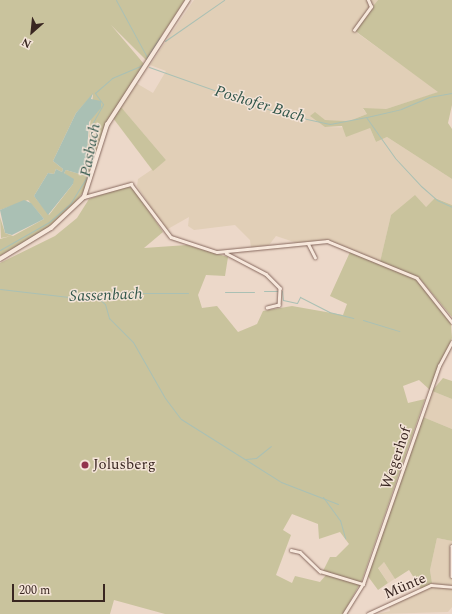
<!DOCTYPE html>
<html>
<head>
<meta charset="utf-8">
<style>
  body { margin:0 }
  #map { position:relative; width:452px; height:614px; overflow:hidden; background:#ecd8c9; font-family:Spectral,serif }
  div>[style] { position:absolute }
  .farmland>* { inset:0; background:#e1cfb7; transform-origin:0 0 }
  .green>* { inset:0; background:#c9c39d }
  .water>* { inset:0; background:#aac0b4 }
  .stream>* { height:1px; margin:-0.5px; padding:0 0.5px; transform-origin:0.5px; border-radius:0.5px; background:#aac0b4 }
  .roads { filter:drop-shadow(0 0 1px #87695f) drop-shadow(0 0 1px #87695f) }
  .street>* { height:2.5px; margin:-1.25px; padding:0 1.25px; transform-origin:1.25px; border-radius:1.25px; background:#f7e8dc }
  .secondary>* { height:3.5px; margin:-1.75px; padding:0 1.75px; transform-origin:1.75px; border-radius:1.75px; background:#f7e8dc }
  .dots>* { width:11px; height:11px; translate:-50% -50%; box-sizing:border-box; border:2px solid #f4e4d8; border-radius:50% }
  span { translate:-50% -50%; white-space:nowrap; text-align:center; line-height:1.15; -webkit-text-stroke:3px #f4e4d8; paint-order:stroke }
  .street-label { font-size:15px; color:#392621 }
  .poi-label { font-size:15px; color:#392621 }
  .left { translate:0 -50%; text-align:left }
  .water-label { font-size:16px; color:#32574b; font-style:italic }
  .north { position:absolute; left:12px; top:12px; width:40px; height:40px; -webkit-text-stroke:3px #f4e4d8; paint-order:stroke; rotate:207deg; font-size:11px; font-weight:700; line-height:16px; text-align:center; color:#392621 }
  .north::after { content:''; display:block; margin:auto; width:14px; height:18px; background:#392621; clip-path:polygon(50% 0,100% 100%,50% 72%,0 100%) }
  .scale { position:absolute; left:12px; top:584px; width:93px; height:18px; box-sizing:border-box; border:2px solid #392621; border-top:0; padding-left:5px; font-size:12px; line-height:14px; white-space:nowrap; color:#392621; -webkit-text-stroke:3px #f4e4d8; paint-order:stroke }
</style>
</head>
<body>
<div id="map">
  <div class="farmland">
    <div style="clip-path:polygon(194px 0,378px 0,356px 32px,439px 92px,386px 109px,363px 109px,367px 114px,349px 121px,325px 120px,325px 127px,370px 128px,376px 142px,387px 137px,452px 179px,452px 205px,436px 198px,426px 207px,391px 215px,380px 262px,326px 240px,297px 243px,276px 236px,269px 245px,251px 248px,250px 240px,235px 225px,194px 230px,188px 226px,189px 217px,166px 230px,137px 186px,138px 179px,166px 160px,121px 107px,136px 83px,153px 93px,166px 71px,150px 65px)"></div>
    <div style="clip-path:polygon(432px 391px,452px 399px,452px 429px,423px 417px)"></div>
    <div style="clip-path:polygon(437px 538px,452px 541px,452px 607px,448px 612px,377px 614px,390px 611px,389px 606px,432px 583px,430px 570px)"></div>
    <div style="left:384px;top:562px;width:20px;height:8px;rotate:57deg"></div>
  </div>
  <div class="green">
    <div style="clip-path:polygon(evenodd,0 0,185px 0,146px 60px,111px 25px,144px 64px,105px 125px,88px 186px,70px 209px,50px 227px,0 256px,0 239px,11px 236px,1px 238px,0 217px,5px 233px,13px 236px,44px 219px,28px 200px,0 210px,0 0,93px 94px,86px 170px,83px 175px,66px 170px,64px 173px,73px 184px,49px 215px,34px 196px,48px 173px,54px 174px,56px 169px,62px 172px,63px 169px,53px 161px,76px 113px,93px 94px)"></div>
    <div style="clip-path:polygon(378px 0,452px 0,452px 105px,448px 123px,452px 129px,452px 179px,387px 137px,376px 142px,370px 128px,346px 137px,342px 126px,325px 127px,310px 116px,315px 112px,325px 120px,349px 121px,367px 114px,363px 108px,386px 109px,438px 92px,354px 30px)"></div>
    <div style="clip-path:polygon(121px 107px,166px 160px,153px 171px,113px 118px)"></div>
    <div style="clip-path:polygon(evenodd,126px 186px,134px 189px,163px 232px,144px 248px,187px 245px,228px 257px,225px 276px,206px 275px,198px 295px,202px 308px,217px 306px,238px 332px,257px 324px,263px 311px,292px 306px,343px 315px,347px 304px,330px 296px,350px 252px,416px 279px,451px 324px,452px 338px,430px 390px,419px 380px,403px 386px,408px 403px,425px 399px,362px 580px,343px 614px,165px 614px,114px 600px,110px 614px,0 614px,0 263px,55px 236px,77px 218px,89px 199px,126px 186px,292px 514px,318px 524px,319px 539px,340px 532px,349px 544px,336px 557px,330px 557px,322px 573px,326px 575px,320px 582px,295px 576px,292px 583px,276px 575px,291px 535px,283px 530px,292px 514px)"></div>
    <div style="clip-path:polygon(415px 195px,426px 207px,435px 198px,452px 205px,452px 317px,420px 279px,380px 262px,391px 215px)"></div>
    <div style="clip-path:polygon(443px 378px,452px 381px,452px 399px,432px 391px)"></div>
    <div style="clip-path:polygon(423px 417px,452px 429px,452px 541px,437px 538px,430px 570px,432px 583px,421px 589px,409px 570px,395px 579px,384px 562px,378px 568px,388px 583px,378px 590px,367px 575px)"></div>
  </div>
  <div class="water">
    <div style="clip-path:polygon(93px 93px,91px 99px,101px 101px,101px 108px,89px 122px,86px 170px,83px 175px,66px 170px,64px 173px,74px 179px,73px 184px,48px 215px,34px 196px,48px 173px,54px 174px,56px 169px,62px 172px,63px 169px,53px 161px,76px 113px)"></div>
    <div style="clip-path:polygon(24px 200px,31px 203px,44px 219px,12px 235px,5px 233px,0 210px)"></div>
  </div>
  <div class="stream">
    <div style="left:116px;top:0;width:65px;rotate:61.5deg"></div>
    <div style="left:165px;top:41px;width:72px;rotate:-34.8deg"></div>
    <div style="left:146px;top:59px;width:25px;rotate:-58deg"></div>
    <div style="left:149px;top:67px;width:138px;rotate:19.5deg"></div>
    <div style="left:279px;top:113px;width:52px;rotate:12.2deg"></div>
    <div style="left:330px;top:124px;width:37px;rotate:-11deg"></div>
    <div style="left:366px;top:117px;width:50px;rotate:54.7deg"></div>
    <div style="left:395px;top:158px;width:38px;rotate:47deg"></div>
    <div style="left:421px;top:186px;width:21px;rotate:41deg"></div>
    <div style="left:437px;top:200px;width:17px;rotate:25deg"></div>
    <div style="left:367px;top:117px;width:35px;rotate:-13deg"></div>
    <div style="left:401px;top:109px;width:30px;rotate:-23deg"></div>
    <div style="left:429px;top:97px;width:23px;rotate:-10deg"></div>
    <div style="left:0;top:250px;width:56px;rotate:-29.7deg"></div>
    <div style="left:49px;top:222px;width:28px;rotate:-41deg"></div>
    <div style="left:70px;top:204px;width:32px;rotate:-58deg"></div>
    <div style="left:87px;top:177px;width:51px;rotate:-85.5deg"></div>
    <div style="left:91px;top:126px;width:25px;rotate:-61deg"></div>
    <div style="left:103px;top:104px;width:14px;rotate:-126deg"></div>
    <div style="left:95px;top:93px;width:23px;rotate:-41deg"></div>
    <div style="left:112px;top:78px;width:34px;rotate:-23deg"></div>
    <div style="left:0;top:289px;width:78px;rotate:6.7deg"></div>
    <div style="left:77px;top:298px;width:26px;rotate:-11deg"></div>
    <div style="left:103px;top:293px;width:85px"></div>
    <div style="left:264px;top:291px;width:15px"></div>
    <div style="left:282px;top:291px;width:9px;rotate:84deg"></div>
    <div style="left:283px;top:300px;width:14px;rotate:12deg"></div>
    <div style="left:297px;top:303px;width:7px;rotate:-63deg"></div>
    <div style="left:300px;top:297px;width:33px;rotate:27deg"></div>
    <div style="left:329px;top:312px;width:25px;rotate:14deg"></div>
    <div style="left:225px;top:292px;width:29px"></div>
    <div style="left:96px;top:296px;width:12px;rotate:42deg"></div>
    <div style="left:105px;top:304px;width:15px;rotate:74deg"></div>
    <div style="left:109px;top:318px;width:34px;rotate:45deg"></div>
    <div style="left:133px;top:342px;width:64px;rotate:60.3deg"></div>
    <div style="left:165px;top:398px;width:26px;rotate:53deg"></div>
    <div style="left:181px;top:419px;width:118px;rotate:32.2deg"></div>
    <div style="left:281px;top:482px;width:61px;rotate:21.1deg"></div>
    <div style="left:363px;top:320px;width:38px;rotate:17deg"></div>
    <div style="left:246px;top:459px;width:10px;rotate:-6deg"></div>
    <div style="left:256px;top:458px;width:19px;rotate:-39deg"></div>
    <div style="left:323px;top:497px;width:29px;rotate:54deg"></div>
    <div style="left:340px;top:520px;width:19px;rotate:74deg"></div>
  </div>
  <div class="roads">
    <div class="street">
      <div style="left:354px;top:30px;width:29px;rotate:-54deg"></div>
      <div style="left:371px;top:7px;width:8px;rotate:-113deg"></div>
      <div style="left:84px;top:197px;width:49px;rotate:-15.5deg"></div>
      <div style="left:131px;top:184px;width:66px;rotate:53deg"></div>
      <div style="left:171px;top:237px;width:48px;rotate:18.1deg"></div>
      <div style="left:217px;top:252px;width:111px;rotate:-5.7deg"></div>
      <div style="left:327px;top:241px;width:97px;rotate:22.3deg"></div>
      <div style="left:417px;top:278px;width:56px;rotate:51.5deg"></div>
      <div style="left:308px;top:243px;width:16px;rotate:63deg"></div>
      <div style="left:226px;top:253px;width:45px;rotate:27.7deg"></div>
      <div style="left:266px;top:274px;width:20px;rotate:45deg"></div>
      <div style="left:280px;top:288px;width:17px;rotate:93deg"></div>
      <div style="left:279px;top:305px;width:12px;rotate:166deg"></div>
      <div style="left:452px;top:546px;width:30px;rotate:90deg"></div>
      <div style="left:291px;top:550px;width:9px;rotate:13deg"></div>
      <div style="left:300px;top:552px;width:28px;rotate:44deg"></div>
      <div style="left:320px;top:571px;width:45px;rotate:16.8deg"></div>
      <div style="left:344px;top:614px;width:36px;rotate:-58deg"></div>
      <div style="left:363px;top:584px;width:231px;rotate:-70.8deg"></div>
      <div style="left:439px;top:366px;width:27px;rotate:-62deg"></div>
      <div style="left:368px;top:614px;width:69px;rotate:-24.7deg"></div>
      <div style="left:431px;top:585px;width:21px;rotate:5deg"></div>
    </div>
    <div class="secondary">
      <div style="left:0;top:259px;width:60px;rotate:-31.3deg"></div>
      <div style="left:51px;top:228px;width:45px;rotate:-43.2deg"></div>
      <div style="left:84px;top:197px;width:76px;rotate:-72.3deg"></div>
      <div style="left:107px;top:125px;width:149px;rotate:-57.1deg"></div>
    </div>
  </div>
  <div class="dots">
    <div style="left:85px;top:465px;background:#92334d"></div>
  </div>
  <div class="street-label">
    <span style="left:396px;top:458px;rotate:-71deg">Wegerhof</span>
    <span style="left:405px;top:586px;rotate:-23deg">Münte</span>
  </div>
  <div class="poi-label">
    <span class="left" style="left:93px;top:465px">Jolusberg</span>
  </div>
  <div class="water-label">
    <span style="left:260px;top:104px;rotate:17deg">Poshofer Bach</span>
    <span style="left:90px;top:150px;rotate:-79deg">Pasbach</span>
    <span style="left:106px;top:295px;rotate:-2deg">Sassenbach</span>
  </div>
  <div class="north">N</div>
  <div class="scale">200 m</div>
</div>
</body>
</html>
